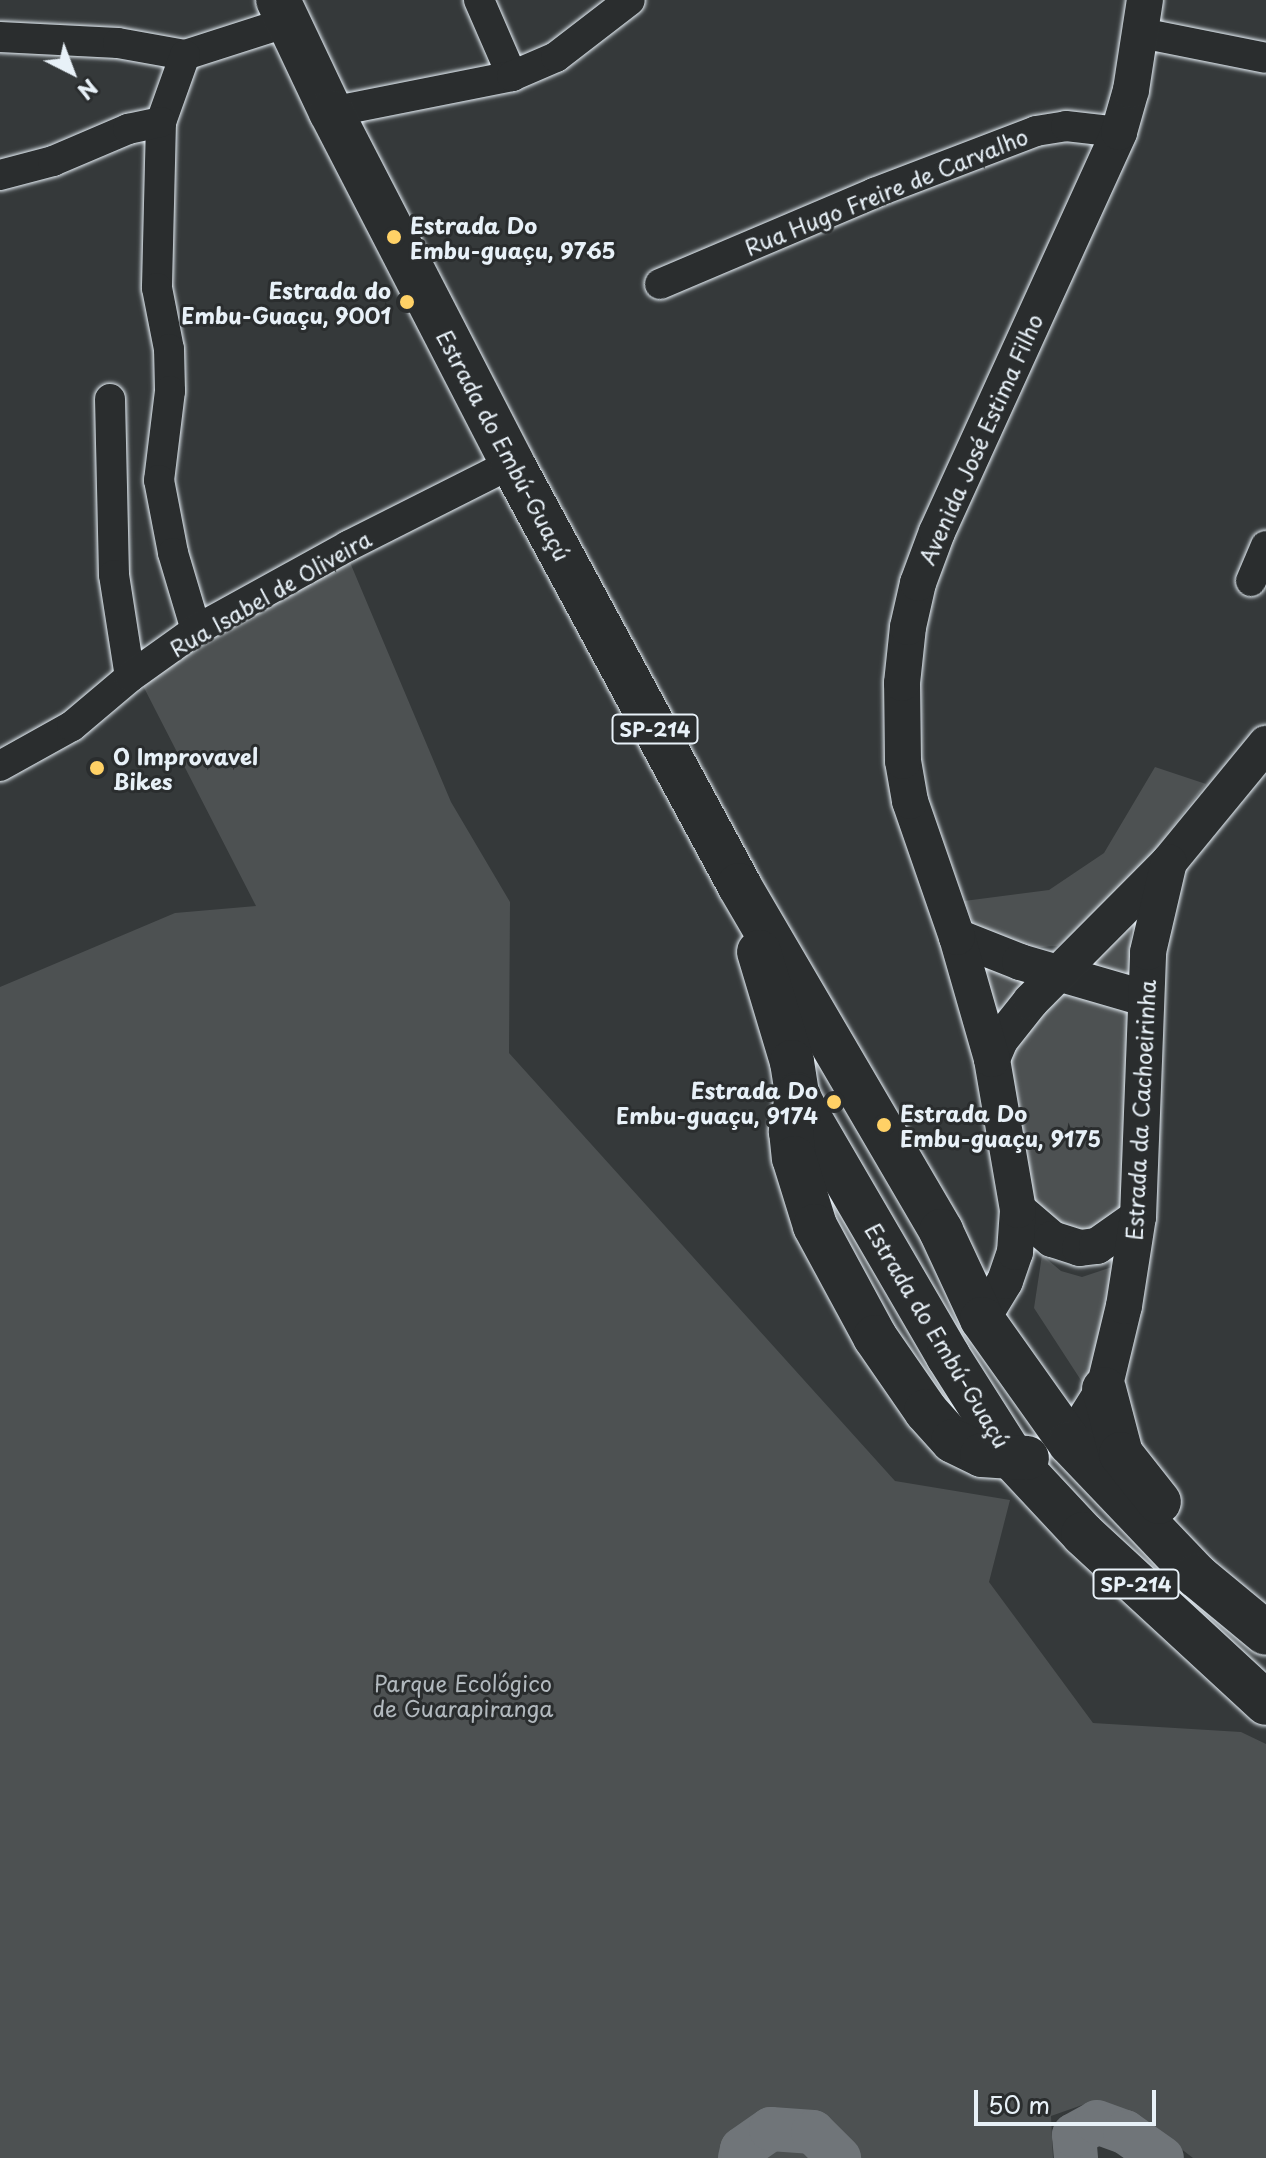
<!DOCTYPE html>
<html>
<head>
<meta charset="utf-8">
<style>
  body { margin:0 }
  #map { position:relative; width:1266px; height:2158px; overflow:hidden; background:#35393a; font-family:"Playpen Sans",sans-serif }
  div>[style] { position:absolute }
  .green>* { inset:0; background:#4d5152 }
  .river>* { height:44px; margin:-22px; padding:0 22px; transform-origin:22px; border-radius:22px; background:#707579 }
  .roads { filter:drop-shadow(0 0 2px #e8f1f8) drop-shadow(0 0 2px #e8f1f8) }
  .minor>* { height:30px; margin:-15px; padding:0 15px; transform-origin:15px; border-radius:15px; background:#2a2d2e }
  .tertiary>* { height:36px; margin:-18px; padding:0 18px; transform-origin:18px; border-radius:18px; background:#2a2d2e }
  .primary>* { height:44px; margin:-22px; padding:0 22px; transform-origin:22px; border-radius:22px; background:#2a2d2e }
  .dots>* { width:22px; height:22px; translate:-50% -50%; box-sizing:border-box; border:4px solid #2a2d2e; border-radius:50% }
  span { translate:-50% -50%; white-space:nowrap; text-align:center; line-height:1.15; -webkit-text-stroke:6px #2a2d2e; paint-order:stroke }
  .shield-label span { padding:2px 6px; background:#2a2d2e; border:2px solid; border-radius:6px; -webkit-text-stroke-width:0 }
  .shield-label { font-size:20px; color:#e8f1f8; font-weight:700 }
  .street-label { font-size:22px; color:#e8f1f8 }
  .poi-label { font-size:22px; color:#e8f1f8; font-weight:700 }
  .left { translate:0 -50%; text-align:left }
  .right { translate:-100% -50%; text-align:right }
  .park-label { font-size:22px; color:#b2b9be }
  .north { position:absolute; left:32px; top:32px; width:80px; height:80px; -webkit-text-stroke:6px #2a2d2e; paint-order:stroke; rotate:138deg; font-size:22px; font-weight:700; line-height:32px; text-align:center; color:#e8f1f8 }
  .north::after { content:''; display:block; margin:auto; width:28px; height:36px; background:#e8f1f8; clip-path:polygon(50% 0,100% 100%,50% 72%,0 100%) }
  .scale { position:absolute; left:974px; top:2090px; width:182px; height:36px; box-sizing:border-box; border:4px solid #e8f1f8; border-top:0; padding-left:10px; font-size:24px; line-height:28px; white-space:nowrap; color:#e8f1f8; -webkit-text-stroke:6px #2a2d2e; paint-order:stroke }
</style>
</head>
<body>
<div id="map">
  <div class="green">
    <div style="clip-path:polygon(349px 560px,451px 802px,510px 902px,509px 1053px,895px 1481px,1010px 1500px,989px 1582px,1093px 1723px,1241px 1732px,1266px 1744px,1266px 2158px,1193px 2158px,1137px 2115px,1088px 2103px,1051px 2116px,1053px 2158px,0 2158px,0 987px,175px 913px,256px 906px,139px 678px)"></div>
    <div style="clip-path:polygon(1155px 767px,1206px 784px,1103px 916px,1057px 946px,1014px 949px,976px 928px,964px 901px,1049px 890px,1104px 853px)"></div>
    <div style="clip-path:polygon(1131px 908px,1131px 979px,1082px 968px)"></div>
    <div style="clip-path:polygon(979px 963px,1037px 981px,996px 1029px)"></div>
    <div style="clip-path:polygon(1059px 975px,1143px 999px,1137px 1207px,1098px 1242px,1020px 1204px,1004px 1041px)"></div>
    <div style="clip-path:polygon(1042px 1255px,1061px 1271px,1082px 1277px,1115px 1266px,1086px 1388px,1034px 1308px)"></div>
  </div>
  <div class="river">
    <div style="left:740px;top:2158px;width:9px;rotate:-77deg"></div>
    <div style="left:742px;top:2149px;width:35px;rotate:-35deg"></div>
    <div style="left:771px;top:2129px;width:42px;rotate:4.1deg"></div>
    <div style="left:813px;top:2132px;width:37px;rotate:45deg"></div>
    <div style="left:1076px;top:2158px;width:23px;rotate:-95deg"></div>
    <div style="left:1074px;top:2135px;width:26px;rotate:-29deg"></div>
    <div style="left:1097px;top:2122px;width:30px;rotate:20deg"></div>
    <div style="left:1125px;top:2132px;width:45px;rotate:35.1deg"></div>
  </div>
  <div class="roads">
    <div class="minor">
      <div style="left:479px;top:0;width:83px;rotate:66.5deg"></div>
      <div style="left:1141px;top:33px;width:127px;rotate:11.3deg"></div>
      <div style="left:0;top:37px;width:118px;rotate:2.9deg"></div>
      <div style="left:118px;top:43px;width:68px;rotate:10.2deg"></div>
      <div style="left:185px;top:55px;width:108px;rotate:-17.8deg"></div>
      <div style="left:185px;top:55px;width:71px;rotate:109.7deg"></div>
      <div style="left:161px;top:122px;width:166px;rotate:91.4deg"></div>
      <div style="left:157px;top:288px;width:62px;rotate:78.9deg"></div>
      <div style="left:169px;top:349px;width:42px;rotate:88.6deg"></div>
      <div style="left:170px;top:391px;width:90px;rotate:97deg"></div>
      <div style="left:159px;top:480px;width:74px;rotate:79.1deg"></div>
      <div style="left:173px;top:553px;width:80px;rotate:73.4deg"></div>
      <div style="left:331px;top:112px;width:185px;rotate:-11.2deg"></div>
      <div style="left:512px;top:76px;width:48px;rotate:-23.4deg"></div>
      <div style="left:556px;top:57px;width:93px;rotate:-37.6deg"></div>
      <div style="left:0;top:175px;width:55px;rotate:-14.8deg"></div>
      <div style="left:53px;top:161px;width:82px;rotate:-23.1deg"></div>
      <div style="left:128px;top:129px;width:34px;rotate:-12deg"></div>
      <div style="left:660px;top:284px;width:233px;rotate:-23deg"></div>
      <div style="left:874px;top:193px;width:173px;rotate:-20.9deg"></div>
      <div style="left:1036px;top:131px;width:30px;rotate:-9deg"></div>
      <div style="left:1066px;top:126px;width:53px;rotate:6.5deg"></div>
      <div style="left:110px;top:399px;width:176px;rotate:88.7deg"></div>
      <div style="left:114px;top:575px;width:103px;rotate:81.1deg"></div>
      <div style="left:1251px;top:581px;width:38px;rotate:-67deg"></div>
      <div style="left:0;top:766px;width:82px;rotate:-29.1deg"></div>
      <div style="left:72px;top:726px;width:76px;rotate:-40.2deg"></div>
      <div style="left:130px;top:677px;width:81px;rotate:-35.5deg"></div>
      <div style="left:196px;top:630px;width:174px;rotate:-28.9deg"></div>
      <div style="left:348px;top:546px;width:184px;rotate:-26.8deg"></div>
    </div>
    <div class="tertiary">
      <div style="left:957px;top:937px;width:68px;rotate:21.6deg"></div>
      <div style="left:1020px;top:962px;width:129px;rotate:16.2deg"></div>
      <div style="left:992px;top:1059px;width:21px;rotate:-67deg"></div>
      <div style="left:1000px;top:1040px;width:50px;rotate:-51.5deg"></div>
      <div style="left:1031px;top:1001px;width:196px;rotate:-45.2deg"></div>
      <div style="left:1169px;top:862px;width:153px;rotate:-50.6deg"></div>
      <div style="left:1018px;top:1210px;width:45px;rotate:40.5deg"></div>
      <div style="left:1052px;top:1239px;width:29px;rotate:18deg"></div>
      <div style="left:1080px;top:1248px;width:17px;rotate:-7deg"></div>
      <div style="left:1097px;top:1246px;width:50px;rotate:-35.3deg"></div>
      <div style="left:982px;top:1319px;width:44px;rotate:-58.8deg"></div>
      <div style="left:1005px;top:1281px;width:31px;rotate:-71deg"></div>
      <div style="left:1015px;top:1252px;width:42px;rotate:-85.9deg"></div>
      <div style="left:1018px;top:1210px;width:153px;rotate:-99.8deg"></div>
      <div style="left:992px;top:1059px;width:127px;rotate:-106deg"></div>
      <div style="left:957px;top:937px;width:144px;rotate:-109.1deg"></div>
      <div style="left:910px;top:801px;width:41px;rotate:-99.9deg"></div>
      <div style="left:903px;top:761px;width:78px;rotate:-90.7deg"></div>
      <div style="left:902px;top:683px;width:56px;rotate:-83.9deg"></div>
      <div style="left:908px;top:627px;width:45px;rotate:-77.2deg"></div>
      <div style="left:918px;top:583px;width:54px;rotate:-69.6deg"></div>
      <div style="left:937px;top:532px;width:439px;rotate:-65.5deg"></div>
      <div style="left:1119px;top:132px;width:44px;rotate:-74.1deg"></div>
      <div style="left:1131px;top:90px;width:91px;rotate:-81.2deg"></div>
      <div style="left:1070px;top:1443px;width:64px;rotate:-57.8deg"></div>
      <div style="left:1104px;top:1389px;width:85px;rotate:-76.5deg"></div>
      <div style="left:1124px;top:1306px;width:90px;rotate:-81.1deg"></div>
      <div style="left:1138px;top:1217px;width:265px;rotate:-87.8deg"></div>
      <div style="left:1148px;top:952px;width:92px;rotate:-76.9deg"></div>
    </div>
    <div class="primary">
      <div style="left:278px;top:0;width:124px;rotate:64.7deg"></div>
      <div style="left:331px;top:112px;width:395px;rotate:62.7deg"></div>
      <div style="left:512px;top:463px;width:479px;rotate:61.7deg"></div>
      <div style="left:739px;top:885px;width:401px;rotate:59.7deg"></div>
      <div style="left:941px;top:1231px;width:97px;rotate:65deg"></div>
      <div style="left:982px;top:1319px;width:152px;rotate:54.6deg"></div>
      <div style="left:1070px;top:1443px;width:184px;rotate:46.3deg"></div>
      <div style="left:1197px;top:1576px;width:89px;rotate:39.6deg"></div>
      <div style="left:759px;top:952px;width:115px;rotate:73.3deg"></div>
      <div style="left:792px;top:1062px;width:32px;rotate:81deg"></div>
      <div style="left:797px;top:1094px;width:18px;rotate:63deg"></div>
      <div style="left:805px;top:1110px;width:285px;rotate:59.8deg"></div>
      <div style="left:948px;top:1356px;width:123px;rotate:57.6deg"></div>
      <div style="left:1014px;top:1460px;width:101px;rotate:47deg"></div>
      <div style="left:1083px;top:1534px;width:249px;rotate:42.7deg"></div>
      <div style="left:797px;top:1096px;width:36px;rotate:100deg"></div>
      <div style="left:791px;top:1131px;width:27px;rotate:84deg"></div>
      <div style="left:794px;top:1158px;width:71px;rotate:72.8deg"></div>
      <div style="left:815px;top:1226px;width:126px;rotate:61.6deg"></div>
      <div style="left:875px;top:1337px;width:90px;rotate:55.4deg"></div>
      <div style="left:926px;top:1411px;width:40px;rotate:48deg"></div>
      <div style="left:953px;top:1441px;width:32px;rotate:26deg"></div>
      <div style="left:982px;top:1455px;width:45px;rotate:3.8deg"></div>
      <div style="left:1104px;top:1389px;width:67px;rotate:75.3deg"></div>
      <div style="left:1121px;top:1454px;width:61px;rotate:51.6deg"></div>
    </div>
  </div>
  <div class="dots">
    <div style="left:394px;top:237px;background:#ffd166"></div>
    <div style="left:407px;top:302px;background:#ffd166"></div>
    <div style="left:97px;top:768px;background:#ffd166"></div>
    <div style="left:834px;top:1102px;background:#ffd166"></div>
    <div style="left:884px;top:1125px;background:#ffd166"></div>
  </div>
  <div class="shield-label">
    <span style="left:655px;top:729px">SP-214</span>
    <span style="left:1136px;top:1584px">SP-214</span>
  </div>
  <div class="street-label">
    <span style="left:886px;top:191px;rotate:-22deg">Rua Hugo Freire de Carvalho</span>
    <span style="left:980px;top:439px;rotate:-66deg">Avenida José Estima Filho</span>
    <span style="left:504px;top:445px;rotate:62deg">Estrada do Embú-Guaçú</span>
    <span style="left:270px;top:593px;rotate:-30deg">Rua Isabel de Oliveira</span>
    <span style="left:1140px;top:1110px;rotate:-87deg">Estrada da Cachoeirinha</span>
    <span style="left:938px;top:1335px;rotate:59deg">Estrada do Embú-Guaçú</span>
  </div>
  <div class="poi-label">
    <span class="left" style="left:410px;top:237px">Estrada Do<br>Embu-guaçu, 9765</span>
    <span class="right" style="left:391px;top:302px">Estrada do<br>Embu-Guaçu, 9001</span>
    <span class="left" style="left:113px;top:768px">O Improvavel<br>Bikes</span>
    <span class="right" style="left:818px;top:1102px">Estrada Do<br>Embu-guaçu, 9174</span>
    <span class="left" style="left:900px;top:1125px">Estrada Do<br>Embu-guaçu, 9175</span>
  </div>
  <div class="park-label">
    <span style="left:463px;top:1695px">Parque Ecológico<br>de Guarapiranga</span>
  </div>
  <div class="north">N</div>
  <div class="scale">50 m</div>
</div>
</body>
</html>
